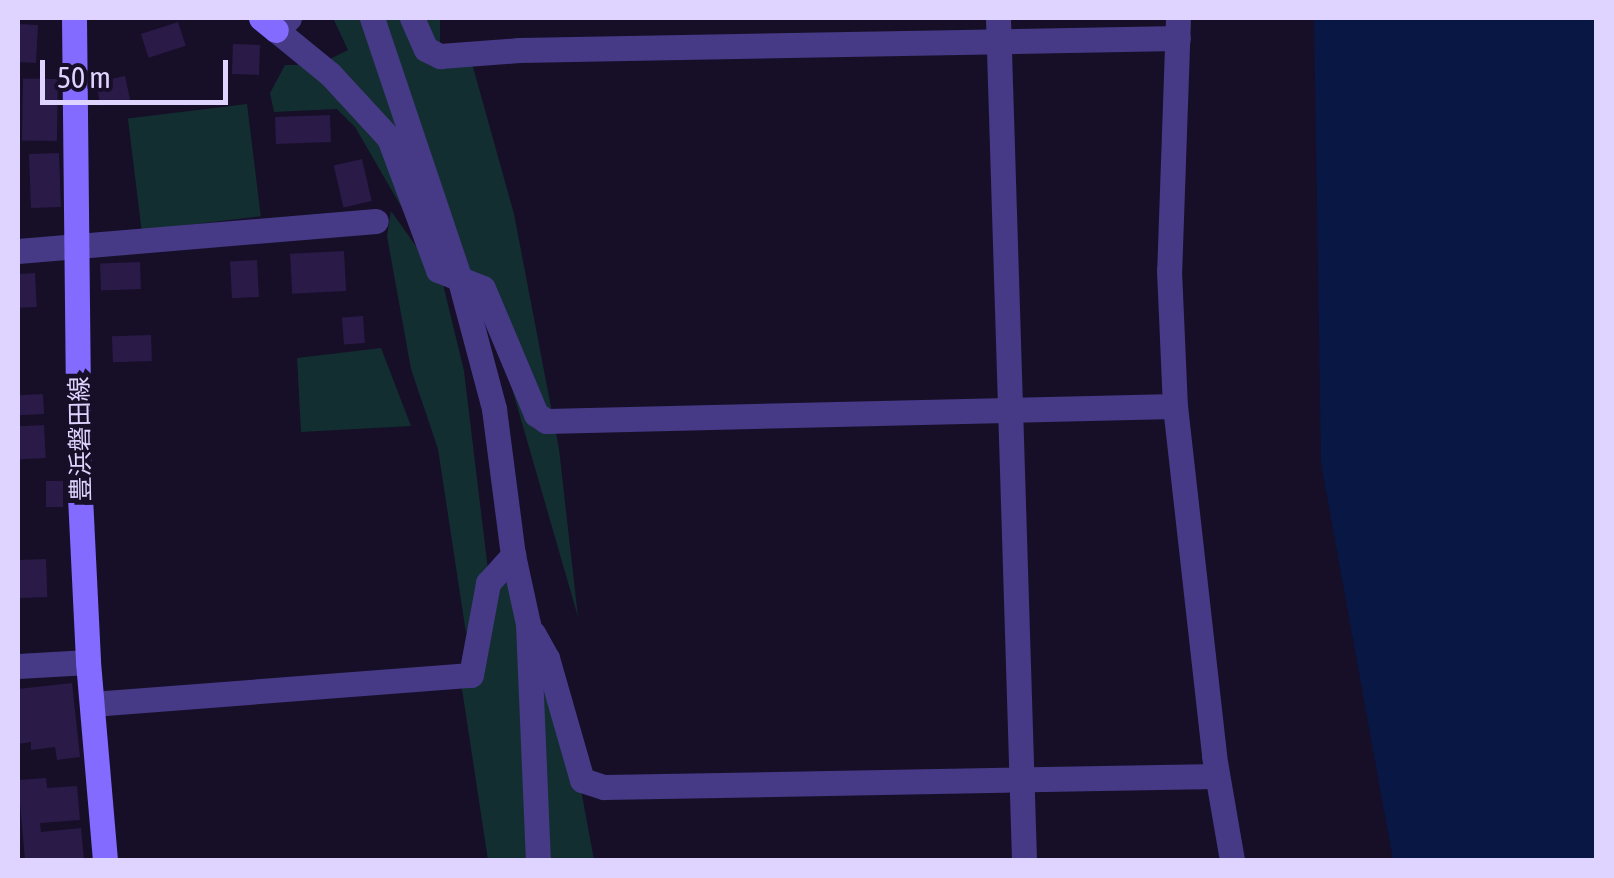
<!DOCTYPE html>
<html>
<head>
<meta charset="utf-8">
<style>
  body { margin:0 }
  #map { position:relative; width:1614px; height:878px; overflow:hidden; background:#160f27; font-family:"Asap Condensed","Noto Sans JP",sans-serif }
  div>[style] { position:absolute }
  .green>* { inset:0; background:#122e31; transform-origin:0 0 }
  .water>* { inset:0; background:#091745 }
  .building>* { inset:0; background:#2a1a48; transform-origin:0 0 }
  .street>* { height:25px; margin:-12.5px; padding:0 12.5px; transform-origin:12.5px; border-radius:12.5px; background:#463986 }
  .secondary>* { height:25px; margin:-12.5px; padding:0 12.5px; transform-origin:12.5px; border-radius:12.5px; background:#836bff }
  span { translate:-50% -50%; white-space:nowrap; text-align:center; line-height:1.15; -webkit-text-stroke:10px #160f27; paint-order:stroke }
  .street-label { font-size:25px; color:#dfd4ff }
  .frame { position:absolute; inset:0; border:20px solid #dfd4ff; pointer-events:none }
  .scale { position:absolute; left:40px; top:60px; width:188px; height:45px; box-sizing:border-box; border:5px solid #dfd4ff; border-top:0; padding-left:12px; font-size:30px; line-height:35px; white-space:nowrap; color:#dfd4ff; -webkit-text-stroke:8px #160f27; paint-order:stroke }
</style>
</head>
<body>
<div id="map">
  <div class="green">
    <div style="clip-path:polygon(333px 18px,440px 18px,440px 47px,467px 54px,473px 67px,514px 214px,559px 449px,578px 617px,483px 288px,438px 270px,355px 127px,337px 109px,274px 112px,270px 93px,285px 65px,318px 65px,348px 50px)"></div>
    <div style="left:247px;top:104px;width:113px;height:120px;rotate:83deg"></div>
    <div style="clip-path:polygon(391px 211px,443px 284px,464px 371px,488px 570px,466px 633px,438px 449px,411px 369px,387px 236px)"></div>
    <div style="clip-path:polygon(381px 348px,411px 426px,301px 432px,297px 358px)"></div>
    <div style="clip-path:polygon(496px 556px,570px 730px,594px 860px,488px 860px,460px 676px)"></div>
  </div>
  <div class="water">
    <div style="clip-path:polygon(1314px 18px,1596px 18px,1596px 860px,1393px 860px,1321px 463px)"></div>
  </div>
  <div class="building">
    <div style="left:178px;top:22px;width:25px;height:39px;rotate:72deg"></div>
    <div style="left:18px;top:24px;width:20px;height:38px;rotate:3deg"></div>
    <div style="left:233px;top:44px;width:27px;height:30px;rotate:2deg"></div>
    <div style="left:125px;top:76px;width:24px;height:30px;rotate:78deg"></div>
    <div style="left:58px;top:79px;width:62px;height:35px;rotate:91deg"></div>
    <div style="left:330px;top:115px;width:27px;height:55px;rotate:88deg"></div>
    <div style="left:59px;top:153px;width:54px;height:30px;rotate:88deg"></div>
    <div style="left:362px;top:159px;width:43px;height:29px;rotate:77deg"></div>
    <div style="left:344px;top:251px;width:40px;height:54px;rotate:87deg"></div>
    <div style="left:257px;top:260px;width:37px;height:27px;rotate:87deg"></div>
    <div style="left:140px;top:262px;width:27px;height:40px;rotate:88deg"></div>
    <div style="left:35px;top:273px;width:34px;height:17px;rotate:87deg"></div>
    <div style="left:363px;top:316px;width:27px;height:21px;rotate:86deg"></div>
    <div style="left:151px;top:335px;width:26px;height:39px;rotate:88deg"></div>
    <div style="left:43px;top:394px;width:20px;height:25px;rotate:87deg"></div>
    <div style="left:44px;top:425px;width:33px;height:26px;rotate:87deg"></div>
    <div style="left:46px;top:481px;width:17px;height:26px"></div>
    <div style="left:46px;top:559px;width:38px;height:28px;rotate:88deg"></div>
    <div style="clip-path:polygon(72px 683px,80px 757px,57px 760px,55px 747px,31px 750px,31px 742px,18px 744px,18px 689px)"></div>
    <div style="clip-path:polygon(46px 778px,47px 788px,77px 786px,80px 820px,40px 823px,41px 832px,81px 828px,84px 860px,25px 860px,18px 780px)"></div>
  </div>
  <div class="street">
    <div style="left:289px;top:18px;width:18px;rotate:137deg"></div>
    <div style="left:276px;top:30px;width:70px;rotate:39.2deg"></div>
    <div style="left:330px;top:74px;width:87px;rotate:47.3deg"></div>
    <div style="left:389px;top:138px;width:141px;rotate:69.6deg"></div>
    <div style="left:438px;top:270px;width:48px;rotate:21.8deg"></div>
    <div style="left:483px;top:288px;width:137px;rotate:67.2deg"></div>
    <div style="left:536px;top:414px;width:12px;rotate:35deg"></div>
    <div style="left:546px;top:421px;width:629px;rotate:-1.37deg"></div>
    <div style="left:372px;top:18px;width:273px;rotate:71.4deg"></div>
    <div style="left:459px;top:277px;width:137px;rotate:75.1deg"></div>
    <div style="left:494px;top:409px;width:147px;rotate:82.6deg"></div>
    <div style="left:513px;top:555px;width:71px;rotate:77.7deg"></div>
    <div style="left:528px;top:624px;width:236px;rotate:87.6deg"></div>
    <div style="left:412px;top:18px;width:34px;rotate:66deg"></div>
    <div style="left:426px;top:49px;width:16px;rotate:27deg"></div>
    <div style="left:440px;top:56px;width:79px;rotate:-4.3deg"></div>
    <div style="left:519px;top:50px;width:659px;rotate:-1.04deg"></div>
    <div style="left:998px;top:18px;width:842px;rotate:88.23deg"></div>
    <div style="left:1178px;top:18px;width:252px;rotate:92deg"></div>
    <div style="left:1169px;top:270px;width:136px;rotate:87.5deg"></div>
    <div style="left:1175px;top:406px;width:352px;rotate:83.6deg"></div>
    <div style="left:1214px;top:756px;width:106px;rotate:80.2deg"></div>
    <div style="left:18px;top:251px;width:359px;rotate:-4.8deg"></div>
    <div style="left:533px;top:633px;width:29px;rotate:61deg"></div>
    <div style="left:547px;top:658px;width:127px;rotate:74deg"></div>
    <div style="left:582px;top:780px;width:23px;rotate:18deg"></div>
    <div style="left:604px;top:787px;width:613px;rotate:-1.03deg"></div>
    <div style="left:18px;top:666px;width:70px;rotate:-3.3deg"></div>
    <div style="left:92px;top:704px;width:380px;rotate:-4.4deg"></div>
    <div style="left:471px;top:675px;width:94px;rotate:-79.5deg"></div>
    <div style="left:488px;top:583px;width:38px;rotate:-48deg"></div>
  </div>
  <div class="secondary">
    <div style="left:74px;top:18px;width:458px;rotate:89.4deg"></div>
    <div style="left:79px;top:476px;width:186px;rotate:87.2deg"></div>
    <div style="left:88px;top:662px;width:199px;rotate:85.1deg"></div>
    <div style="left:261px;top:18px;width:19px;rotate:39deg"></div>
  </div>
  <div class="street-label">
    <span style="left:80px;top:439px;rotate:-91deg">豊浜磐田線</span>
  </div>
  <div class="frame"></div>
  <div class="scale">50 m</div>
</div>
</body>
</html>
